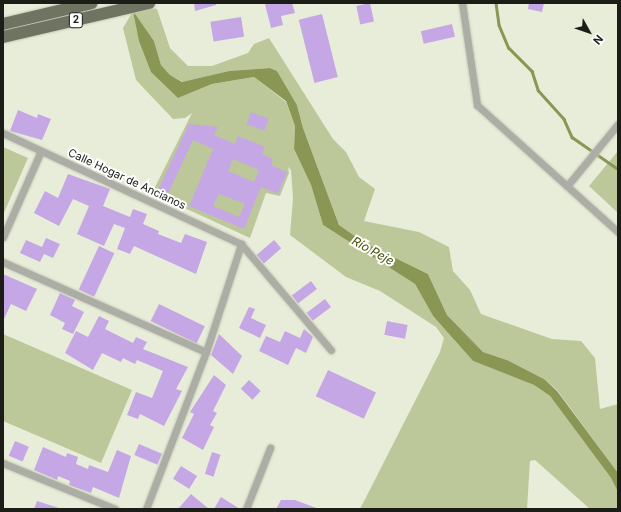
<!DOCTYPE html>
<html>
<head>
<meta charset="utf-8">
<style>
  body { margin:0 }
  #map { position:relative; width:621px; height:512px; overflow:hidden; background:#e8edd9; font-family:Inter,sans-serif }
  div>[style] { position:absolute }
  .green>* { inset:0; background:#bdc89a }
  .water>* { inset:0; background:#8a9754 }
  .stream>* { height:2.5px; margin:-1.25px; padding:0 1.25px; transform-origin:1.25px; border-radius:1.25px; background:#8a9754 }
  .building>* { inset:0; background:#c5a7e5; transform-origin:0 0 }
  .roads { filter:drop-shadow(0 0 1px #c3c8b6) drop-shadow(0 0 1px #c3c8b6) }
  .minor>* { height:7px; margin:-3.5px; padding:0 3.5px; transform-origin:3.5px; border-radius:3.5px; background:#acaea6 }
  .trunk>* { height:12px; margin:-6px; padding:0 6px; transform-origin:6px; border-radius:6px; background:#6e7362 }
  span { translate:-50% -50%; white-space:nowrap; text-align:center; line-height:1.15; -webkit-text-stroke:4px #fff; paint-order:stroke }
  .shield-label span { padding:1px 3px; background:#fff; border:1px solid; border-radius:3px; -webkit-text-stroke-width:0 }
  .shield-label { font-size:10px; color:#1b1d16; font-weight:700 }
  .street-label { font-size:11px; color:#1b1d16 }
  .water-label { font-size:12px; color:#465100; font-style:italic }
  .frame { position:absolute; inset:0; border:4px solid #1b1d16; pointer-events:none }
  .north { position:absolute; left:569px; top:12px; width:40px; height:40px; -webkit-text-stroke:3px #fff; paint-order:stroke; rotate:130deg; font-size:11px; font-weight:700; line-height:16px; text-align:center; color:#1b1d16 }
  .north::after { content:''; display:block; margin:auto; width:14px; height:18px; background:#1b1d16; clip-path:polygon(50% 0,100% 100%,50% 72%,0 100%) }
</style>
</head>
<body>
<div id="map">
  <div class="green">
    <div style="clip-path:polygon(145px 7px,157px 9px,170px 48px,188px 66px,212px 66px,248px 53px,254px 44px,269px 38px,333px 139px,346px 152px,359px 177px,375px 189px,364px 221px,419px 232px,449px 247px,453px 271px,470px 290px,481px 314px,552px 339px,581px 341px,595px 358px,600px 409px,618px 404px,618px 473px,557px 390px,544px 379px,507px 360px,483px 352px,447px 315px,428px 274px,365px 243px,339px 225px,303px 128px,297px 105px,277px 71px,270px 68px,229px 71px,183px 82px,170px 75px,161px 65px,154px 41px,133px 12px,178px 98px,212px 84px,254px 77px,286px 102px,295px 126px,294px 149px,311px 185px,323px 225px,415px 284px,433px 316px,473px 361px,534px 385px,550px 396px,611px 478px,618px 492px,618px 509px,590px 509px,535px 460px,530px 461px,527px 509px,360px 509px,440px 352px,444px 338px,436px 327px,380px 291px,346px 277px,290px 235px,293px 198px,291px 170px,288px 167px,289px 173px,280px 196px,266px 193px,250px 238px,152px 193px,192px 113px,185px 118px,173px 119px,136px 80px,123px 28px,133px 11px)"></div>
    <div style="clip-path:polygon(3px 147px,28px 158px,3px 215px)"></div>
    <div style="clip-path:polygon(618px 151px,618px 213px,589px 186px)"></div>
    <div style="clip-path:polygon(3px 334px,132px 390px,101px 463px,3px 421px)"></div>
  </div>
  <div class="water">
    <div style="clip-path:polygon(133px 11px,154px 41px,161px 65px,170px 75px,182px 82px,229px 71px,270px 68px,277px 71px,297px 105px,303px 128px,339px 225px,365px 243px,428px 274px,447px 315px,483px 352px,507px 360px,544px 379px,557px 391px,618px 473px,618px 492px,611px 478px,550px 396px,534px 385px,473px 361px,433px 316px,415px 284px,323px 225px,311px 185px,294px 149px,295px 126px,286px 101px,254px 77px,212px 84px,178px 98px,151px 72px,139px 41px)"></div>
  </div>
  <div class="stream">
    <div style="left:496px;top:3px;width:22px;rotate:82deg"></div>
    <div style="left:499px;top:25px;width:25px;rotate:67deg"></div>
    <div style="left:509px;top:48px;width:33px;rotate:45deg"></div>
    <div style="left:532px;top:71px;width:20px;rotate:72deg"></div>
    <div style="left:538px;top:90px;width:39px;rotate:48deg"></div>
    <div style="left:564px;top:119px;width:20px;rotate:66deg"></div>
    <div style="left:572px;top:137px;width:56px;rotate:34.8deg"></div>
  </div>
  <div class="building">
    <div style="clip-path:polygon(194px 3px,216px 3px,216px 5px,195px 11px)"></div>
    <div style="clip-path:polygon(271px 3px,292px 3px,295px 13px,281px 16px,283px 25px,271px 28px,265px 4px)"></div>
    <div style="left:370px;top:3px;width:19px;height:14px;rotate:78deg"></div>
    <div style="clip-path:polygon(529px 3px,544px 3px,542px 12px,528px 9px)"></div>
    <div style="left:322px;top:14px;width:65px;height:24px;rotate:76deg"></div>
    <div style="left:241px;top:17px;width:20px;height:31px;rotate:81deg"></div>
    <div style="left:452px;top:24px;width:13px;height:32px;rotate:77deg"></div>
    <div style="clip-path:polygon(18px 110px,37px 118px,38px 114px,51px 119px,42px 140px,10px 131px)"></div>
    <div style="left:251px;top:112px;width:19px;height:13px;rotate:21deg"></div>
    <div style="clip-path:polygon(evenodd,189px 124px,218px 127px,214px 135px,235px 144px,238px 136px,265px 147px,262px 154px,273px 159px,271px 165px,287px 172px,278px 194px,261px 187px,244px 229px,189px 206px,213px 149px,193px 140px,167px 196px,157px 192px,189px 124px,233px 159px,259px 170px,254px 182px,228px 171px,233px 159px,189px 124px,219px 194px,245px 204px,239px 217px,213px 206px,219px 194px)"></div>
    <div style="clip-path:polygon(68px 174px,110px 189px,103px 206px,130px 217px,133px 209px,147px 214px,143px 224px,159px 231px,158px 234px,181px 243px,185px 234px,207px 242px,196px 274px,134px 246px,130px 254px,117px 249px,125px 228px,114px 224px,104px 246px,77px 234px,89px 206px,73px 199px,59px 226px,34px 213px,45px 191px,58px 198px)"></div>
    <div style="clip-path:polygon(46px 238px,60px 244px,53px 258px,44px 254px,40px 262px,20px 253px,26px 240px,42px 247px)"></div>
    <div style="left:274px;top:240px;width:11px;height:23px;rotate:49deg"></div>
    <div style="left:99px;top:246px;width:17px;height:48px;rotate:25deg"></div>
    <div style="clip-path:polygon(3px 274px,37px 289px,26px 311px,11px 304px,3px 321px)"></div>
    <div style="left:311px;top:281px;width:10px;height:24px;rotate:53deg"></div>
    <div style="clip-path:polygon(60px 293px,75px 300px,72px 306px,84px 312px,73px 334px,62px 329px,65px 323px,50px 315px)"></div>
    <div style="left:325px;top:299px;width:10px;height:23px;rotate:53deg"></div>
    <div style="left:159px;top:304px;width:51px;height:19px;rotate:26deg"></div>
    <div style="clip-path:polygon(249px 307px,255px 309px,251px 318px,266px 325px,260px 338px,239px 328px)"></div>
    <div style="clip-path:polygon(99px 316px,109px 321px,105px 329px,133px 343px,136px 337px,147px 342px,143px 349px,188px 367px,176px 389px,182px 391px,164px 426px,140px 414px,138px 419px,127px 415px,136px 392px,152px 398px,163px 371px,137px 360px,135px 364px,123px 358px,121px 362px,102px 353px,93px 370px,65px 353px,76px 331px,88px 337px)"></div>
    <div style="left:387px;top:321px;width:21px;height:14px;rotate:11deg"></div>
    <div style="clip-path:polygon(304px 329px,313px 337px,306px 353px,296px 348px,288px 365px,259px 351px,266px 336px,280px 342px,285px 331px,300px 338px)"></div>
    <div style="clip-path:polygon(219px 334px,242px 356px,233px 374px,211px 355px)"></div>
    <div style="left:328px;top:370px;width:53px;height:29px;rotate:25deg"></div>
    <div style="clip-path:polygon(214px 375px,226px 385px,213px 411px,217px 413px,210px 425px,214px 427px,203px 450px,182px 438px,194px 414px,190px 412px)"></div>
    <div style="left:249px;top:380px;width:16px;height:12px;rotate:43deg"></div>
    <div style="left:15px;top:441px;width:15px;height:16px;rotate:23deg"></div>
    <div style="left:139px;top:444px;width:25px;height:12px;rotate:23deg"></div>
    <div style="clip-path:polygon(43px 447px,66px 457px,67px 453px,78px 457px,76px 464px,88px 469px,89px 465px,108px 472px,117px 450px,131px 456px,119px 498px,93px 487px,91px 493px,69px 485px,70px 481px,58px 476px,57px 480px,34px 470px)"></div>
    <div style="left:212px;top:452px;width:9px;height:23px;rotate:18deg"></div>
    <div style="left:181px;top:466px;width:19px;height:15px;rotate:32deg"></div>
    <div style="clip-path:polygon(191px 494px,209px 509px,178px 509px)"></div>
    <div style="clip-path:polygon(221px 497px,240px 509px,214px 509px)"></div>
    <div style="clip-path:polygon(281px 500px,295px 500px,319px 509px,276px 509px)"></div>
    <div style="clip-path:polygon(37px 501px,59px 508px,58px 509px,34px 509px)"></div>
  </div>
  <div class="roads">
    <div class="minor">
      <div style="left:462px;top:3px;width:103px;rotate:81.6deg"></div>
      <div style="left:477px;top:105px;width:190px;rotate:42deg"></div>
      <div style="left:3px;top:133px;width:263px;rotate:25deg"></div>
      <div style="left:241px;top:244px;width:139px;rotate:49.7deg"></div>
      <div style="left:567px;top:186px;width:80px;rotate:-50.6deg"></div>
      <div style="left:3px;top:237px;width:94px;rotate:-66.2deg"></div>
      <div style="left:3px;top:262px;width:222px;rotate:23.9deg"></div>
      <div style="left:3px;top:463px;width:121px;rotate:22.3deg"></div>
      <div style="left:146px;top:509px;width:168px;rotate:-69.1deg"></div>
      <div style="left:206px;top:352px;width:114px;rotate:-72deg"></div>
      <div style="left:246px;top:509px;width:66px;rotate:-68.5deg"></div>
    </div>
    <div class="trunk">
      <div style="left:3px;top:24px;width:91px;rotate:-13.3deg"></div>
      <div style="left:3px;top:37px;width:150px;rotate:-13.1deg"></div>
    </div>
  </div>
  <div class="shield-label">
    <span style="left:76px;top:20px">2</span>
  </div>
  <div class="street-label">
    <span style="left:127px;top:179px;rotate:25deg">Calle Hogar de Ancianos</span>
  </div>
  <div class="water-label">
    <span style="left:373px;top:251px;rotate:29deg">Río Peje</span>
  </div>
  <div class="frame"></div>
  <div class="north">N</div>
</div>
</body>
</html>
